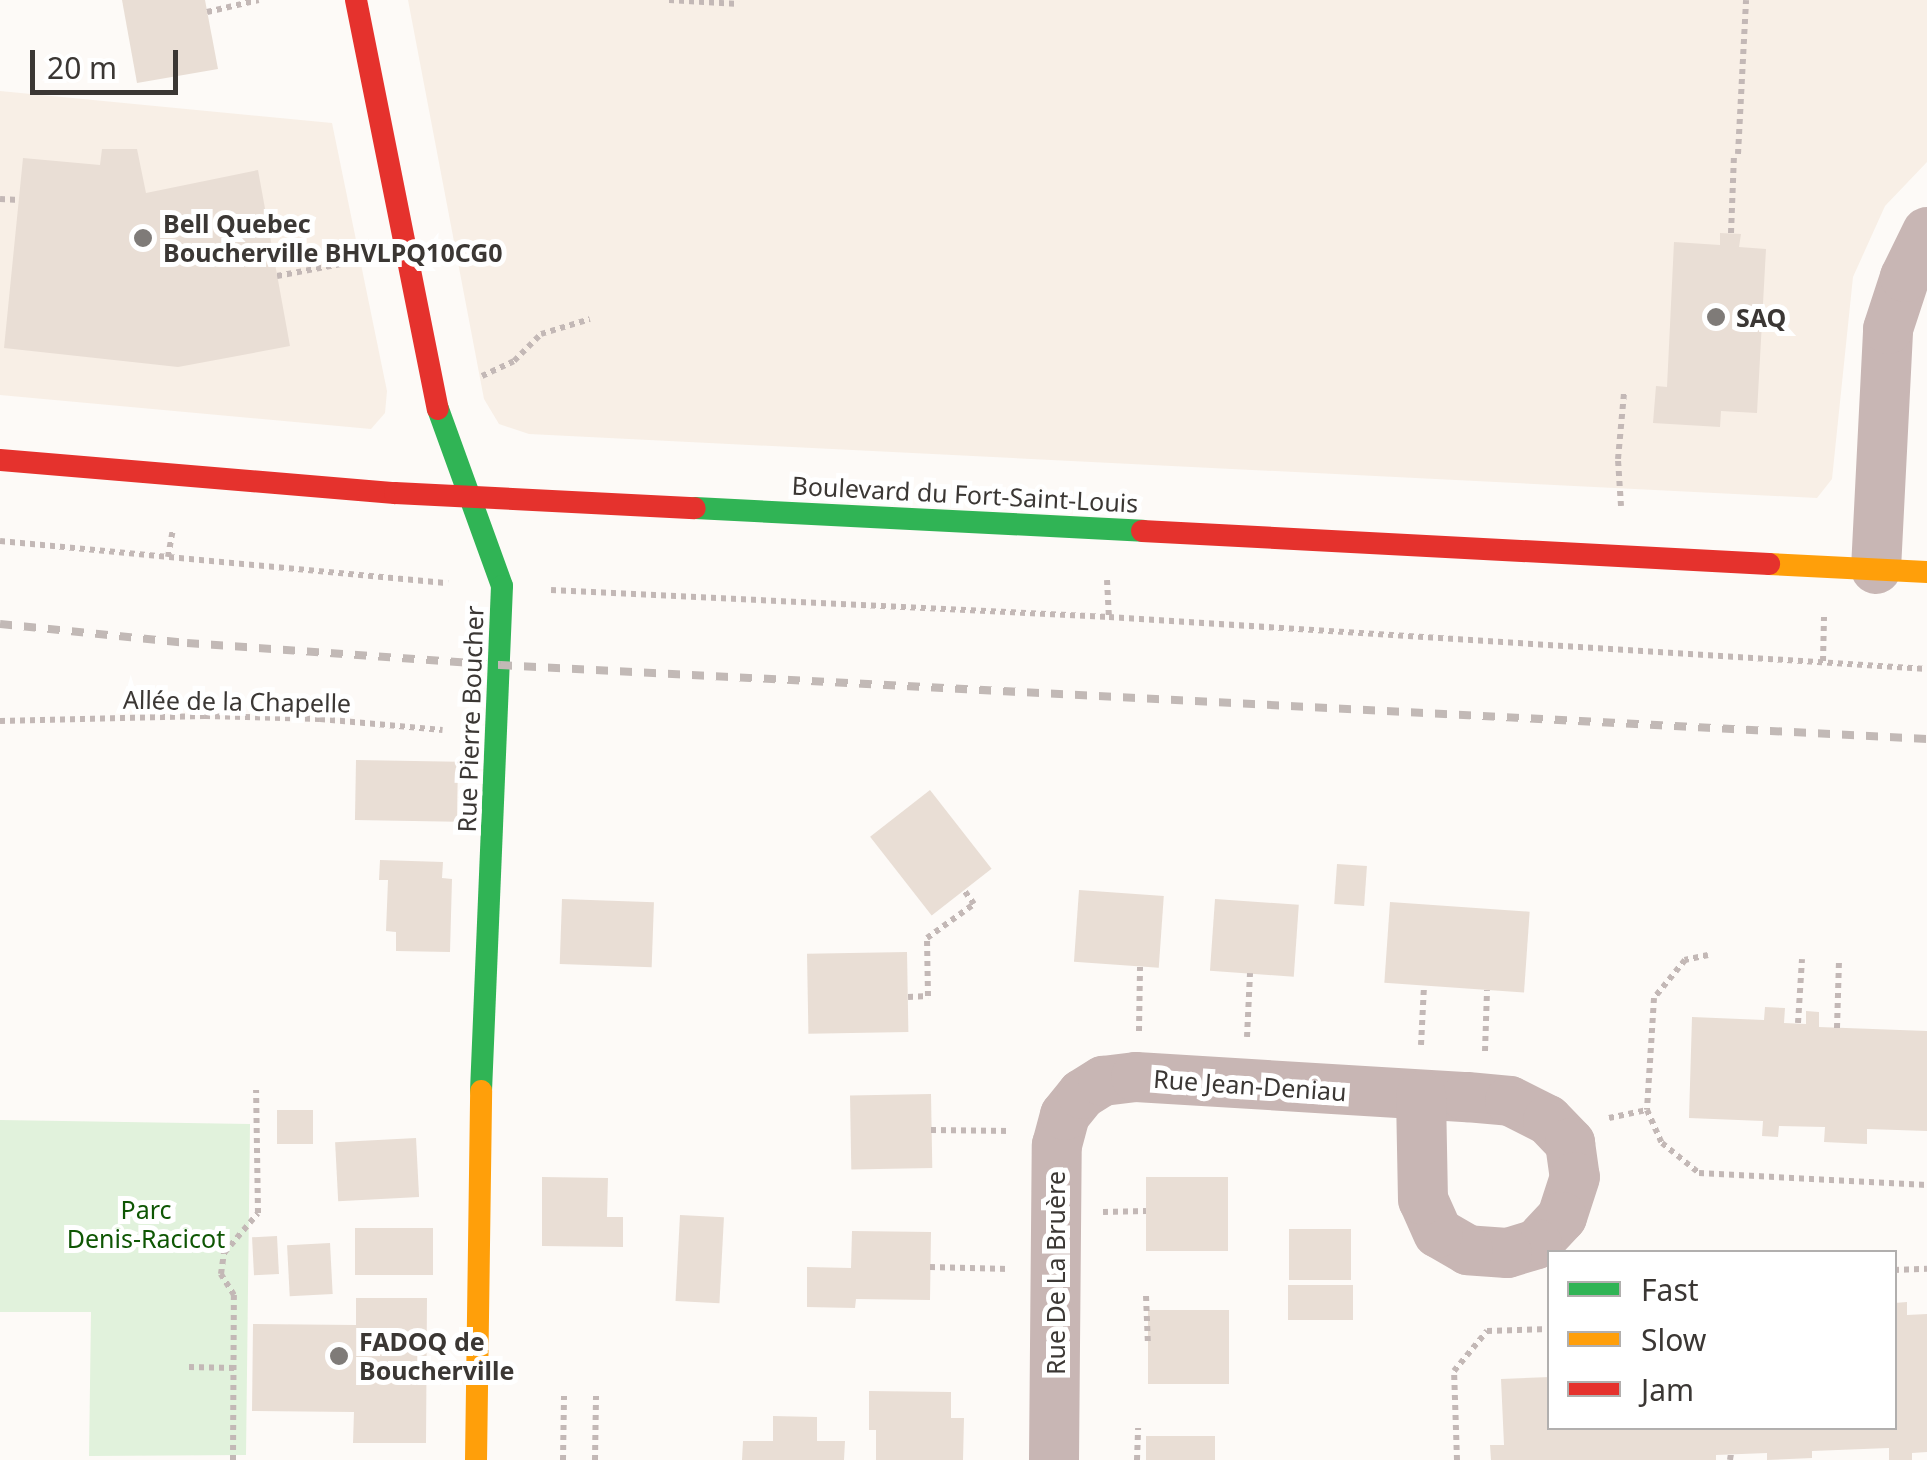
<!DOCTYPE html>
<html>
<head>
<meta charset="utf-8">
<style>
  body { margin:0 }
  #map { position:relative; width:1927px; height:1460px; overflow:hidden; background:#fdfaf7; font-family:"Noto Sans",sans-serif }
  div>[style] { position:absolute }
  .built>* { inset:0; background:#f8efe6 }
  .green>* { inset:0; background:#e1f2dc }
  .building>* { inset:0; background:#e9ded5; transform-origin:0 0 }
  .path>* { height:6px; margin-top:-3px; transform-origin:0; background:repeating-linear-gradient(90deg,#c3b8b6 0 5px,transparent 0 10px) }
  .street>* { height:50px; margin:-25px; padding:0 25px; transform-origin:25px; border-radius:25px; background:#c8b6b4 }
  .fast>* { height:22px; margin:-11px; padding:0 11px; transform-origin:11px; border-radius:11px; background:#30b455 }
  .slow>* { height:22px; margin:-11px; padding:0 11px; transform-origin:11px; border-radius:11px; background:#ff9f0a }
  .jam>* { height:22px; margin:-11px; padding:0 11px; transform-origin:11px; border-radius:11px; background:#e5322d }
  .rail>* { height:8px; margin-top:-4px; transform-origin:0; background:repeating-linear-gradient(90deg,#c2b9b6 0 12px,transparent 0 24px) }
  .dots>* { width:28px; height:28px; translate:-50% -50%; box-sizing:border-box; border:5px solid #fff; border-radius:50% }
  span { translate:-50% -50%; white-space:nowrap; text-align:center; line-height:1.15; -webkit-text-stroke:10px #fff; paint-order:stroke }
  .poi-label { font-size:25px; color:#3b3734; font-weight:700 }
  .left { translate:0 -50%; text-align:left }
  .street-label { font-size:25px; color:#3b3734 }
  .park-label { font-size:25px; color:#0e5603 }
  .legend { position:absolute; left:1547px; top:1250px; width:350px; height:180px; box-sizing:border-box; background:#fff; border:2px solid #b1afae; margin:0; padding:12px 18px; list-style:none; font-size:30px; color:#3b3734 }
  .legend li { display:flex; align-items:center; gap:20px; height:50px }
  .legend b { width:50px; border:2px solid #b1afae }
  .scale { position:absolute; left:30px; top:50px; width:148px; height:45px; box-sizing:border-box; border:5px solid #3b3734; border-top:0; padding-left:12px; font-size:30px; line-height:35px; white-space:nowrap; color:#3b3734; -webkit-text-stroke:8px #fff; paint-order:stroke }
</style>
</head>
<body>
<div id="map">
  <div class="built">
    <div style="clip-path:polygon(408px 0,1927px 0,1927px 162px,1885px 206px,1853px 277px,1832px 479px,1817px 498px,529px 434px,499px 424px,484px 399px)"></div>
    <div style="clip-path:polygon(0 91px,332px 123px,387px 391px,385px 413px,371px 429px,0 395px)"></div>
  </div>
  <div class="green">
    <div style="clip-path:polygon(0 1120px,250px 1124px,246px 1455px,89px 1456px,91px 1312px,0 1312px)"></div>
  </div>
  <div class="building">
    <div style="clip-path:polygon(122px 0,205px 0,218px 69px,137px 83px)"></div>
    <div style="clip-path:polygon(102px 149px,137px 149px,146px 193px,258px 170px,290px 346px,178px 367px,4px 348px,23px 158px,100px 165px)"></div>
    <div style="clip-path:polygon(1720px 233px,1741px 234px,1739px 247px,1766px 249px,1757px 413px,1721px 411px,1720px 427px,1653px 423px,1656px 386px,1667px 387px,1674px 242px,1720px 245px)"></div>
    <div style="left:356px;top:760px;width:102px;height:60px;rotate:1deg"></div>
    <div style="left:930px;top:790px;width:100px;height:76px;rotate:52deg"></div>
    <div style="clip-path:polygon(380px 860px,443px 862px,442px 878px,452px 879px,450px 952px,396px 951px,396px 932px,386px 931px,388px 880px,379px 880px)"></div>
    <div style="left:1337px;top:864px;width:30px;height:40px;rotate:4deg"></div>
    <div style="left:1079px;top:890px;width:85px;height:72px;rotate:4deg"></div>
    <div style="left:562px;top:899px;width:92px;height:65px;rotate:2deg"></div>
    <div style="left:1215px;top:899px;width:84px;height:72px;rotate:4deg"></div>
    <div style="left:1390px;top:902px;width:140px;height:81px;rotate:4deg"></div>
    <div style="left:907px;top:952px;width:80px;height:100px;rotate:89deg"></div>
    <div style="clip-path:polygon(1765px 1007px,1785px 1008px,1784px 1023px,1806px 1024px,1806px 1011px,1819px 1012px,1819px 1027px,1927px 1031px,1927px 1131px,1867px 1129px,1867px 1144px,1824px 1142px,1825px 1127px,1779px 1126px,1778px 1137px,1762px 1136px,1763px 1121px,1689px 1118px,1692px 1017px,1764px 1020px)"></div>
    <div style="left:931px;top:1094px;width:74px;height:81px;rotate:89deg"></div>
    <div style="left:277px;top:1110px;width:36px;height:34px"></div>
    <div style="left:416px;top:1138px;width:59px;height:81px;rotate:87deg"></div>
    <div style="clip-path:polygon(542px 1177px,608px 1178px,607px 1217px,623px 1217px,623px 1247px,542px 1246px)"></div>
    <div style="left:1146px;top:1177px;width:82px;height:74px"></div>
    <div style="left:680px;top:1215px;width:44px;height:86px;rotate:3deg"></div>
    <div style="left:355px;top:1228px;width:78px;height:47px"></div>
    <div style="left:1289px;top:1229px;width:62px;height:51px"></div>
    <div style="clip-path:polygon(852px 1231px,931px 1232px,930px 1300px,856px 1299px,855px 1308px,807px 1307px,807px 1267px,851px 1268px)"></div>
    <div style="left:277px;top:1236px;width:38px;height:25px;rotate:87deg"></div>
    <div style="left:330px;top:1243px;width:51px;height:43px;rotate:87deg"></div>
    <div style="left:1353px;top:1285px;width:35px;height:65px;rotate:90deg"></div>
    <div style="clip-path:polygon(356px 1298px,427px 1298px,426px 1443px,353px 1443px,354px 1412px,252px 1411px,253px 1324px,356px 1325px)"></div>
    <div style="clip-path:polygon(1907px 1302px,1907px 1315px,1927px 1314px,1927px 1452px,1912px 1453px,1912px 1460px,1889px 1460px,1889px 1448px,1812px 1451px,1812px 1458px,1767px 1460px,1767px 1453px,1716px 1455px,1716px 1460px,1491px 1460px,1490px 1445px,1504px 1445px,1501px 1379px,1550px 1377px,1550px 1428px,1894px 1428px,1894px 1303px)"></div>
    <div style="left:1148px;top:1310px;width:81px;height:74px"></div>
    <div style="clip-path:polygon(869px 1391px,951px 1392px,951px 1418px,964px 1418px,963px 1460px,876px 1460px,876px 1430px,869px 1430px)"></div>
    <div style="clip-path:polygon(773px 1416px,817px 1417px,817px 1441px,845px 1441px,844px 1460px,742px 1460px,743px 1441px,773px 1441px)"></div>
    <div style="left:1146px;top:1436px;width:69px;height:24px"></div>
  </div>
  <div class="path">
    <div style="left:669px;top:0;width:70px;rotate:3.3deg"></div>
    <div style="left:207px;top:12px;width:53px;rotate:-13deg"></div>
    <div style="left:1738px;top:154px;width:154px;rotate:-87deg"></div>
    <div style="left:0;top:199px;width:19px;rotate:3deg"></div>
    <div style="left:1731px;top:233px;width:79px;rotate:-87.8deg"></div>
    <div style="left:277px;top:276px;width:81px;rotate:-10.6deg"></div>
    <div style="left:482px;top:376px;width:35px;rotate:-25deg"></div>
    <div style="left:514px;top:361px;width:38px;rotate:-45deg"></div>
    <div style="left:541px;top:334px;width:51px;rotate:-17deg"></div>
    <div style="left:1621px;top:506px;width:47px;rotate:-93.7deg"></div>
    <div style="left:1618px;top:459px;width:66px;rotate:-84.8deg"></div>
    <div style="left:0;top:541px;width:450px;rotate:5.4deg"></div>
    <div style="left:168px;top:557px;width:28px;rotate:-80deg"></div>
    <div style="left:1107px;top:580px;width:37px;rotate:87deg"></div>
    <div style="left:551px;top:590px;width:559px;rotate:2.77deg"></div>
    <div style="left:1109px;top:617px;width:820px;rotate:3.64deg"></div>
    <div style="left:1823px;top:661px;width:44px;rotate:-88.7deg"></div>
    <div style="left:0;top:721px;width:205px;rotate:-1.4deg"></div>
    <div style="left:205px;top:716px;width:115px;rotate:1.5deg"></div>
    <div style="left:320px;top:719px;width:123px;rotate:5.1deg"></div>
    <div style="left:1708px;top:955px;width:24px;rotate:168deg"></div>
    <div style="left:1685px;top:960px;width:49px;rotate:129.2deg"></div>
    <div style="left:1654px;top:998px;width:112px;rotate:93.6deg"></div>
    <div style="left:1647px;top:1110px;width:36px;rotate:66deg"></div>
    <div style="left:1662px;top:1143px;width:48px;rotate:39deg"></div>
    <div style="left:1699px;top:1173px;width:228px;rotate:3deg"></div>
    <div style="left:908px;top:997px;width:20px;rotate:-3deg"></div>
    <div style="left:928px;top:996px;width:58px;rotate:-91deg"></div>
    <div style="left:927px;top:938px;width:58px;rotate:-35.9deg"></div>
    <div style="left:974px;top:904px;width:17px;rotate:-126deg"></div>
    <div style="left:1798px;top:1023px;width:64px;rotate:-86.4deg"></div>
    <div style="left:1837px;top:1028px;width:68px;rotate:-88.3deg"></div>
    <div style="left:1139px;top:1031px;width:64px;rotate:-89.1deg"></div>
    <div style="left:1247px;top:1037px;width:64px;rotate:-87.3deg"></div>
    <div style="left:1421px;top:1045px;width:59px;rotate:-87.1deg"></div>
    <div style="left:1485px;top:1051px;width:61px;rotate:-88.1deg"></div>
    <div style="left:1609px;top:1118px;width:39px;rotate:-12deg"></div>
    <div style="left:931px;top:1130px;width:80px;rotate:0.7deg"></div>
    <div style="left:1103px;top:1212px;width:43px;rotate:-1.3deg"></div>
    <div style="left:930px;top:1267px;width:79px;rotate:1.5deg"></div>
    <div style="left:1894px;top:1270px;width:33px;rotate:-2deg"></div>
    <div style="left:1146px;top:1296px;width:49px;rotate:87.7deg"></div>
    <div style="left:189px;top:1367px;width:45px;rotate:1.3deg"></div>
    <div style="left:233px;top:1460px;width:165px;rotate:-89.7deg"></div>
    <div style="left:234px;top:1295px;width:25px;rotate:-122deg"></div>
    <div style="left:221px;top:1274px;width:21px;rotate:-82deg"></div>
    <div style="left:224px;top:1253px;width:52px;rotate:-49.6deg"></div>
    <div style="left:258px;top:1213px;width:123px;rotate:-90.9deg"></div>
    <div style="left:563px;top:1460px;width:64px;rotate:-89.1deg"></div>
    <div style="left:595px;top:1460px;width:64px;rotate:-89.1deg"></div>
    <div style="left:1137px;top:1460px;width:32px;rotate:-88deg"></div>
    <div style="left:1457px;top:1460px;width:89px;rotate:-91.9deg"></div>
    <div style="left:1454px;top:1371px;width:52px;rotate:-50.5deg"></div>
    <div style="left:1487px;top:1331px;width:63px;rotate:-1.8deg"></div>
    <div style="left:1730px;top:1460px;width:6px;rotate:-81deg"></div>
  </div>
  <div class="street">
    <div style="left:1876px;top:569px;width:240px;rotate:-87.1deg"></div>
    <div style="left:1888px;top:329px;width:55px;rotate:-71.9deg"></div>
    <div style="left:1905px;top:277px;width:50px;rotate:-63.9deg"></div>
    <div style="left:1054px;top:1460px;width:315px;rotate:-89.5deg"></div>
    <div style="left:1057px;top:1145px;width:31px;rotate:-75deg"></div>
    <div style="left:1065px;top:1115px;width:27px;rotate:-51deg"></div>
    <div style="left:1082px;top:1094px;width:25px;rotate:-32deg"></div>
    <div style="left:1103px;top:1081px;width:33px;rotate:-7deg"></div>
    <div style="left:1136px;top:1077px;width:332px;rotate:3.5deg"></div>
    <div style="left:1467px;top:1097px;width:43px;rotate:5.3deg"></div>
    <div style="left:1510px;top:1101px;width:42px;rotate:26.6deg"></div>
    <div style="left:1548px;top:1120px;width:32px;rotate:46deg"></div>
    <div style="left:1570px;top:1143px;width:34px;rotate:82deg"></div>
    <div style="left:1575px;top:1177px;width:42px;rotate:108deg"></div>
    <div style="left:1562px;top:1217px;width:37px;rotate:133deg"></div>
    <div style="left:1537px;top:1244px;width:31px;rotate:163deg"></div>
    <div style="left:1507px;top:1253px;width:39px;rotate:-176deg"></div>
    <div style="left:1468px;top:1250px;width:34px;rotate:-150deg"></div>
    <div style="left:1438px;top:1233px;width:36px;rotate:-114deg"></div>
    <div style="left:1423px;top:1200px;width:104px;rotate:-91.1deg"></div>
  </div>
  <div class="fast">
    <div style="left:438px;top:409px;width:188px;rotate:70.1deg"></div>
    <div style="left:502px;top:586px;width:505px;rotate:92.38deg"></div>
    <div style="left:695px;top:508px;width:448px;rotate:2.9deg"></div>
  </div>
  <div class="slow">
    <div style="left:1769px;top:564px;width:158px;rotate:2.9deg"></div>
    <div style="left:476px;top:1460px;width:369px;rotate:-89.2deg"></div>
  </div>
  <div class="jam">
    <div style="left:356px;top:0;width:417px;rotate:78.7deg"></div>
    <div style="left:0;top:460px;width:396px;rotate:4.8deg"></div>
    <div style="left:395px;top:493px;width:300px;rotate:2.9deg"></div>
    <div style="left:1142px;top:531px;width:628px;rotate:3.01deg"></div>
  </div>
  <div class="rail">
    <div style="left:0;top:624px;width:188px;rotate:5.8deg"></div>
    <div style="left:187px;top:643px;width:314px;rotate:4deg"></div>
    <div style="left:500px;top:665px;width:1429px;rotate:2.97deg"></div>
  </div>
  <div class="dots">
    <div style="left:143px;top:238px;background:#7f7b78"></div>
    <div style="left:1716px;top:317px;background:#7f7b78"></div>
    <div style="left:339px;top:1356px;background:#7f7b78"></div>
  </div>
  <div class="poi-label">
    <span class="left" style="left:163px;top:238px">Bell Quebec<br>Boucherville BHVLPQ10CG0</span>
    <span class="left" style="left:1736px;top:317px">SAQ</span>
    <span class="left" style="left:359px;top:1356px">FADOQ de<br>Boucherville</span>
  </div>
  <div class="street-label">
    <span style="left:965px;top:494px;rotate:3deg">Boulevard du Fort-Saint-Louis</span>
    <span style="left:237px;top:701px;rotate:1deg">Allée de la Chapelle</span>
    <span style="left:470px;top:719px;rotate:-88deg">Rue Pierre Boucher</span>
    <span style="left:1250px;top:1085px;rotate:4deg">Rue Jean-Deniau</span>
    <span style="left:1055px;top:1273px;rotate:-90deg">Rue De La Bruère</span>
  </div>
  <div class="park-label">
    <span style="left:146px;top:1224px">Parc<br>Denis-Racicot</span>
  </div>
  <ul class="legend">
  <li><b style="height:12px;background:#30b455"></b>Fast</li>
  <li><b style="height:12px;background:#ff9f0a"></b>Slow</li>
  <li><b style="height:12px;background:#e5322d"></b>Jam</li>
  </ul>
  <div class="scale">20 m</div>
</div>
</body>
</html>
